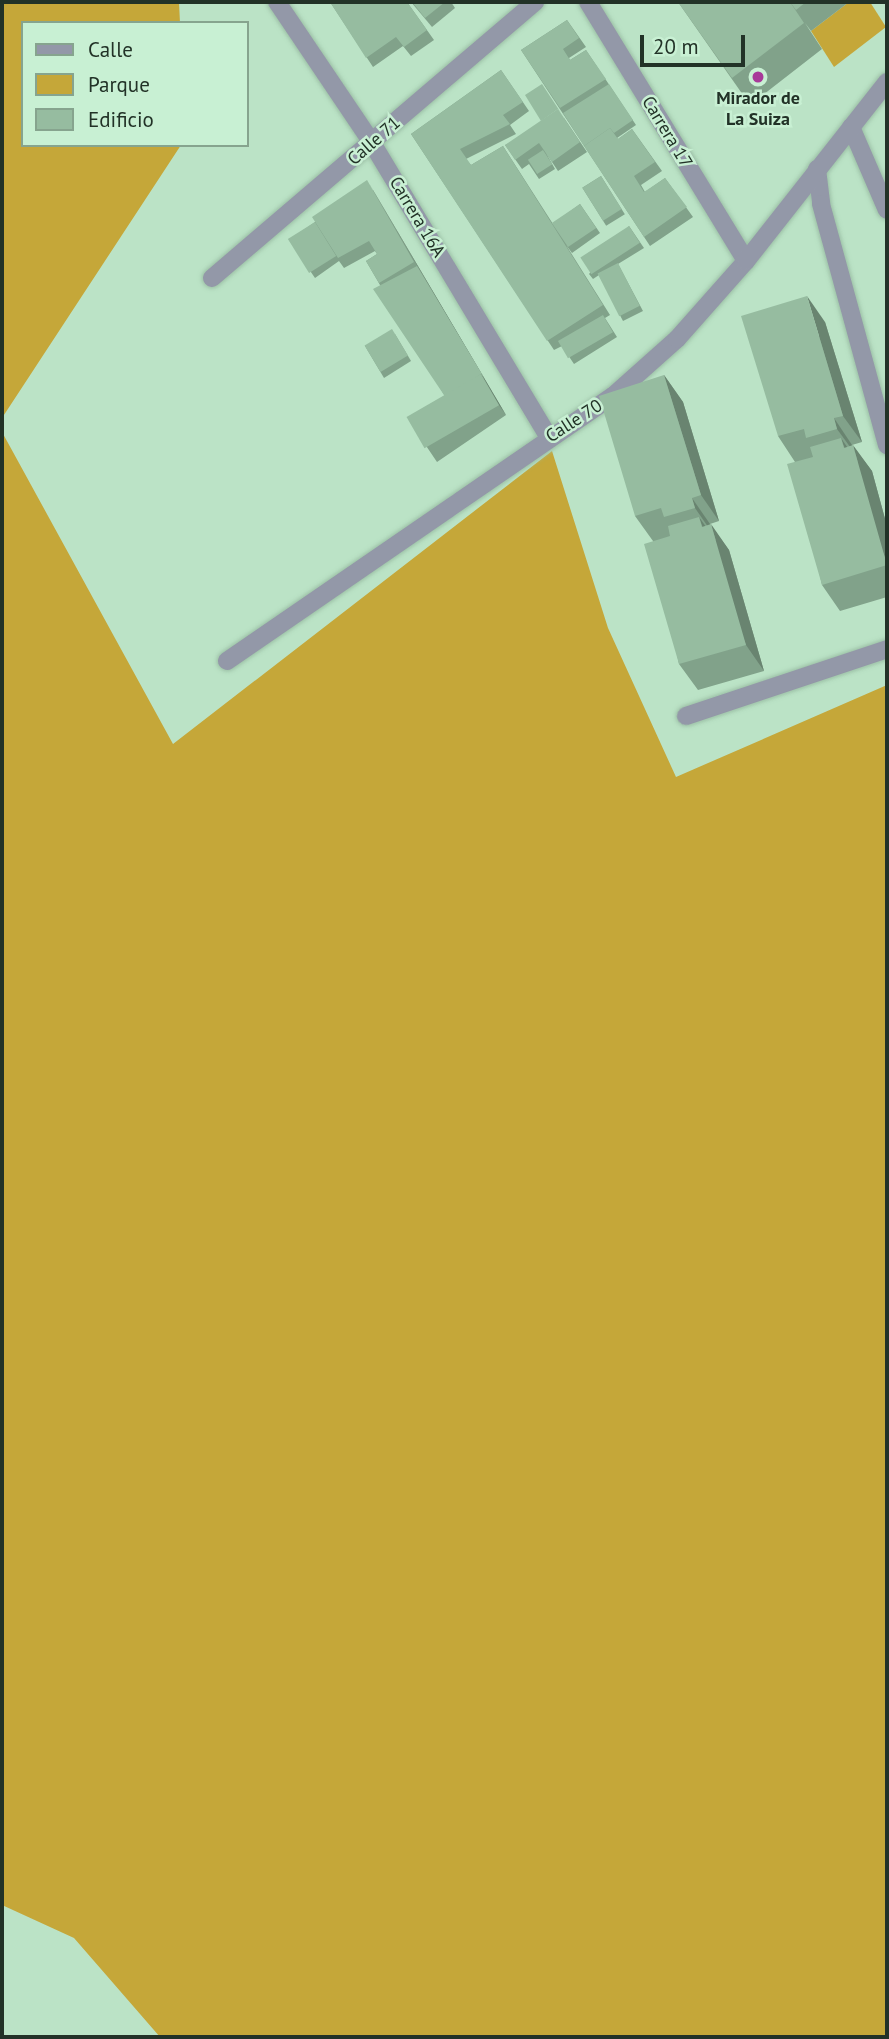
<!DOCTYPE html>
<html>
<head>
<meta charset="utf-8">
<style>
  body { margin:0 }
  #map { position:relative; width:889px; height:2039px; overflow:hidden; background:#bbe3c6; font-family:"PT Sans",sans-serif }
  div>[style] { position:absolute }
  .green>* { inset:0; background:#c5a739 }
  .roads { filter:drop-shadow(0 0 2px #9cc0a6) drop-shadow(0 0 2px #9cc0a6) }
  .minor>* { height:18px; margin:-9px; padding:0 9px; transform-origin:9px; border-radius:9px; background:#9398a8 }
  .wall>* { inset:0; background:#81a28a; transform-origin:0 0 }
  .shaded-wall>* { inset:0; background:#698470 }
  .building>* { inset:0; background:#96bca0; transform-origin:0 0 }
  .dots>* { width:19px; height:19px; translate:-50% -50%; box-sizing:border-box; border:4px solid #c8f0d3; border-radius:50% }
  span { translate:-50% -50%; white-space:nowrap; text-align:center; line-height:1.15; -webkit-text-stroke:5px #c8f0d3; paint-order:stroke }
  .poi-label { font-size:18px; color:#223227; font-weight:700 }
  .street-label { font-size:18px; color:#223227 }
  .frame { position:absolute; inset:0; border:4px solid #223227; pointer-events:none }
  .legend { position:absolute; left:21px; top:21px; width:228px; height:126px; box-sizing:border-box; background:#c8f0d3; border:2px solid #86a48e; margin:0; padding:9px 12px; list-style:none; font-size:21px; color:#223227 }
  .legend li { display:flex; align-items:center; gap:14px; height:35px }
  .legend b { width:35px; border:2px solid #86a48e }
  .scale { position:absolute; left:640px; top:35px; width:105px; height:32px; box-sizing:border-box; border:4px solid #223227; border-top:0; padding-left:9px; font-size:21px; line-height:24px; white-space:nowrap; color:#223227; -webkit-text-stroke:5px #c8f0d3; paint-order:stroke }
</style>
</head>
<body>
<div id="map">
  <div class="green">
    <div style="clip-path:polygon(2px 2px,179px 2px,180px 23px,23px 23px,23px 145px,181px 145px,2px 418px)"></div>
    <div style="clip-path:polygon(849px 2px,870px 2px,886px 27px,834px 67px,811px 31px)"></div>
    <div style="clip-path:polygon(2px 432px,173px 744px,552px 451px,608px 628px,676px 777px,887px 685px,887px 2037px,160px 2037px,74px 1938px,2px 1905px)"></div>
  </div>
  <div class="roads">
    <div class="minor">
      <div style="left:277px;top:2px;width:170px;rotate:56deg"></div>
      <div style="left:372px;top:143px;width:343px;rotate:59deg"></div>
      <div style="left:588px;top:2px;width:303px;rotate:58.6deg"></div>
      <div style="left:851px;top:127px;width:90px;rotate:66.6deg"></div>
      <div style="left:817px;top:169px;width:35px;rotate:83deg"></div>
      <div style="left:821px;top:204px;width:250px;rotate:74.7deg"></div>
      <div style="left:212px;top:278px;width:425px;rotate:-40.5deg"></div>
      <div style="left:227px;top:661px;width:468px;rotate:-34.5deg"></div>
      <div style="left:613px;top:396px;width:86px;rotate:-41.7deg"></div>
      <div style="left:677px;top:339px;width:104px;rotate:-48.5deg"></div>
      <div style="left:746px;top:261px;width:228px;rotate:-51.8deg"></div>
      <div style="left:686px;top:716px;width:212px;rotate:-18.4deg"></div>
    </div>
  </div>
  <div class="wall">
    <div style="clip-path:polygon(330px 2px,407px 2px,434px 40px,411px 56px,403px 46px,373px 67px)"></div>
    <div style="clip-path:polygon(411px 2px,451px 2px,455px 8px,432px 27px)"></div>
    <div style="clip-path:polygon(678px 2px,849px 2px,811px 31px,805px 23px,822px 49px,750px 105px)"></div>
    <div style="clip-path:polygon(567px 20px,586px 47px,569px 58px,570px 60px,586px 50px,636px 125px,617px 138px,618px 139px,632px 129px,662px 171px,641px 185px,645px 192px,665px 178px,693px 217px,650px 246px,521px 50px)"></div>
    <div style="clip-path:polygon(501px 70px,529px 111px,510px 125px,516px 134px,466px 159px,471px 165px,503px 146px,553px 224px,580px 204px,600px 233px,572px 253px,566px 245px,610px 315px,605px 318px,617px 337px,574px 364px,562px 346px,554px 350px,411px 134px)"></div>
    <div style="clip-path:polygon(564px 118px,587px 152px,558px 171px,546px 153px,555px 169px,539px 179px,529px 164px,522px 169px,505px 145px)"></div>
    <div style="left:601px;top:176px;width:45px;height:22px;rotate:58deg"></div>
    <div style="clip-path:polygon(373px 190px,506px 415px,437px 462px,410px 422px,446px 398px,366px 261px,377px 254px,375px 251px,344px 268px,339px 261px,315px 278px,289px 240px,315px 222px)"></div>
    <div style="clip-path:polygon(629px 226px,644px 248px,618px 264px,643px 311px,623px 321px,599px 275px,593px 279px,589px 274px)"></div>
    <div style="clip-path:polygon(825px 322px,862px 442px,852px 445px,872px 471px,887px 526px,887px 597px,840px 611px,822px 585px,795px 462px,778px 436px)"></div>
    <div style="clip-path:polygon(395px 334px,411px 361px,384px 378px,365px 346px)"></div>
    <div style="clip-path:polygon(664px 375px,683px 402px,719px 521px,710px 524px,729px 550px,764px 671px,698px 690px,679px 664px,653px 541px,635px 516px)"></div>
  </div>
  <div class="shaded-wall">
    <div style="clip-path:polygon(367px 180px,373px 190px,506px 415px,499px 405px)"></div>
    <div style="clip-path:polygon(807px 296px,825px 322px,862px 442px,843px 416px)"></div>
    <div style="clip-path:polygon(664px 375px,683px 402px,719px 521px,701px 495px)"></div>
    <div style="clip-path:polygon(834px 418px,852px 445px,856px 455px,837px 429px)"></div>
    <div style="clip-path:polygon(841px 438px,858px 463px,853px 445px,872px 471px,887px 526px,887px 563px)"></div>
    <div style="clip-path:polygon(692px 498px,710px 524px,713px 534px,695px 508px)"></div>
    <div style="clip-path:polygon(699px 517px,716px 541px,711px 524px,729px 550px,764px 671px,746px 645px)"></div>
  </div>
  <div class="building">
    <div style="clip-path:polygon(330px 2px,407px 2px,427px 30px,404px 47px,396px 37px,366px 58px)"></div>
    <div style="clip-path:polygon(412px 2px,445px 2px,425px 18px)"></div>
    <div style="clip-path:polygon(678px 2px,790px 2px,804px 23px,732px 78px)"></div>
    <div style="clip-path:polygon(790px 2px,806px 2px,796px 10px)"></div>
    <div style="clip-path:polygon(567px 20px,579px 38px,563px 49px,570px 60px,586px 50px,606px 79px,560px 108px,521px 50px)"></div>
    <div style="clip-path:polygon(501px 70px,523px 102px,503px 115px,510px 124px,460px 149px,471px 165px,503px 146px,603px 305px,547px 341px,411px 134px)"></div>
    <div style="clip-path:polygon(542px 84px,561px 113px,558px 109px,541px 121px,525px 95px)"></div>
    <div style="clip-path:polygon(609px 84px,633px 120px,614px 133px,610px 128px,584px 146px,563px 113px)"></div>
    <div style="clip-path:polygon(558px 109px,580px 142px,552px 162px,539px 143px,515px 160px,505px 145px)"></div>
    <div style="clip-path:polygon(610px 128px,618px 139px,632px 129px,655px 162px,634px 176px,644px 192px,665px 178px,687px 207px,644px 237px,584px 146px)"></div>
    <div style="left:543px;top:150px;width:17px;height:18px;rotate:57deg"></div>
    <div style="left:601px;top:176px;width:39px;height:22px;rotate:58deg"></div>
    <div style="clip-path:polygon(367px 180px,414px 262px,379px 283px,366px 261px,377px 254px,369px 241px,338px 258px,312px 217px)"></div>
    <div style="left:580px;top:204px;width:29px;height:34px;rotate:56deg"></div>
    <div style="left:315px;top:222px;width:40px;height:32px;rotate:58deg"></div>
    <div style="left:629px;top:226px;width:20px;height:58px;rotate:57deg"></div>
    <div style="left:618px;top:263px;width:48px;height:23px;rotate:63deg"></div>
    <div style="clip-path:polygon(417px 266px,485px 379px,481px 374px,446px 398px,373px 289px)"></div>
    <div style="clip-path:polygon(807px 296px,843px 416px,834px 418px,837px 429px,806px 438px,804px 429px,778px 436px,741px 316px)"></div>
    <div style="left:603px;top:315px;width:20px;height:52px;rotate:60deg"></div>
    <div style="left:392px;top:329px;width:31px;height:32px;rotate:59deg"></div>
    <div style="left:481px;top:374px;width:36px;height:86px;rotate:60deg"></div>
    <div style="clip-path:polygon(664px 375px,701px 495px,692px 498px,695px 508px,664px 517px,661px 508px,635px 516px,599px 396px)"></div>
    <div style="clip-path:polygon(841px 438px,844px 448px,853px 445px,887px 565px,822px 585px,787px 464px,813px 457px,810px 447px)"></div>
    <div style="clip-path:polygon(699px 517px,702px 527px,711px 524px,746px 645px,679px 664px,644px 544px,670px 536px,668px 526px)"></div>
  </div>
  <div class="dots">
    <div style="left:758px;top:77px;background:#a83a99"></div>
  </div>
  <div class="poi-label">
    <span style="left:758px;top:109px">Mirador de<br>La Suiza</span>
  </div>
  <div class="street-label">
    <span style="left:667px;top:132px;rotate:59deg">Carrera 17</span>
    <span style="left:374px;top:141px;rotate:-41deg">Calle 71</span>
    <span style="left:417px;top:217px;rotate:59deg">Carrera 16A</span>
    <span style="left:574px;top:421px;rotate:-33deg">Calle 70</span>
  </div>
  <div class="frame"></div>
  <ul class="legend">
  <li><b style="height:9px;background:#9398a8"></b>Calle</li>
  <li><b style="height:19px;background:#c5a739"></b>Parque</li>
  <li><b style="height:19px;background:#96bca0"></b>Edificio</li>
  </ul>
  <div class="scale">20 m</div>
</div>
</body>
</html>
